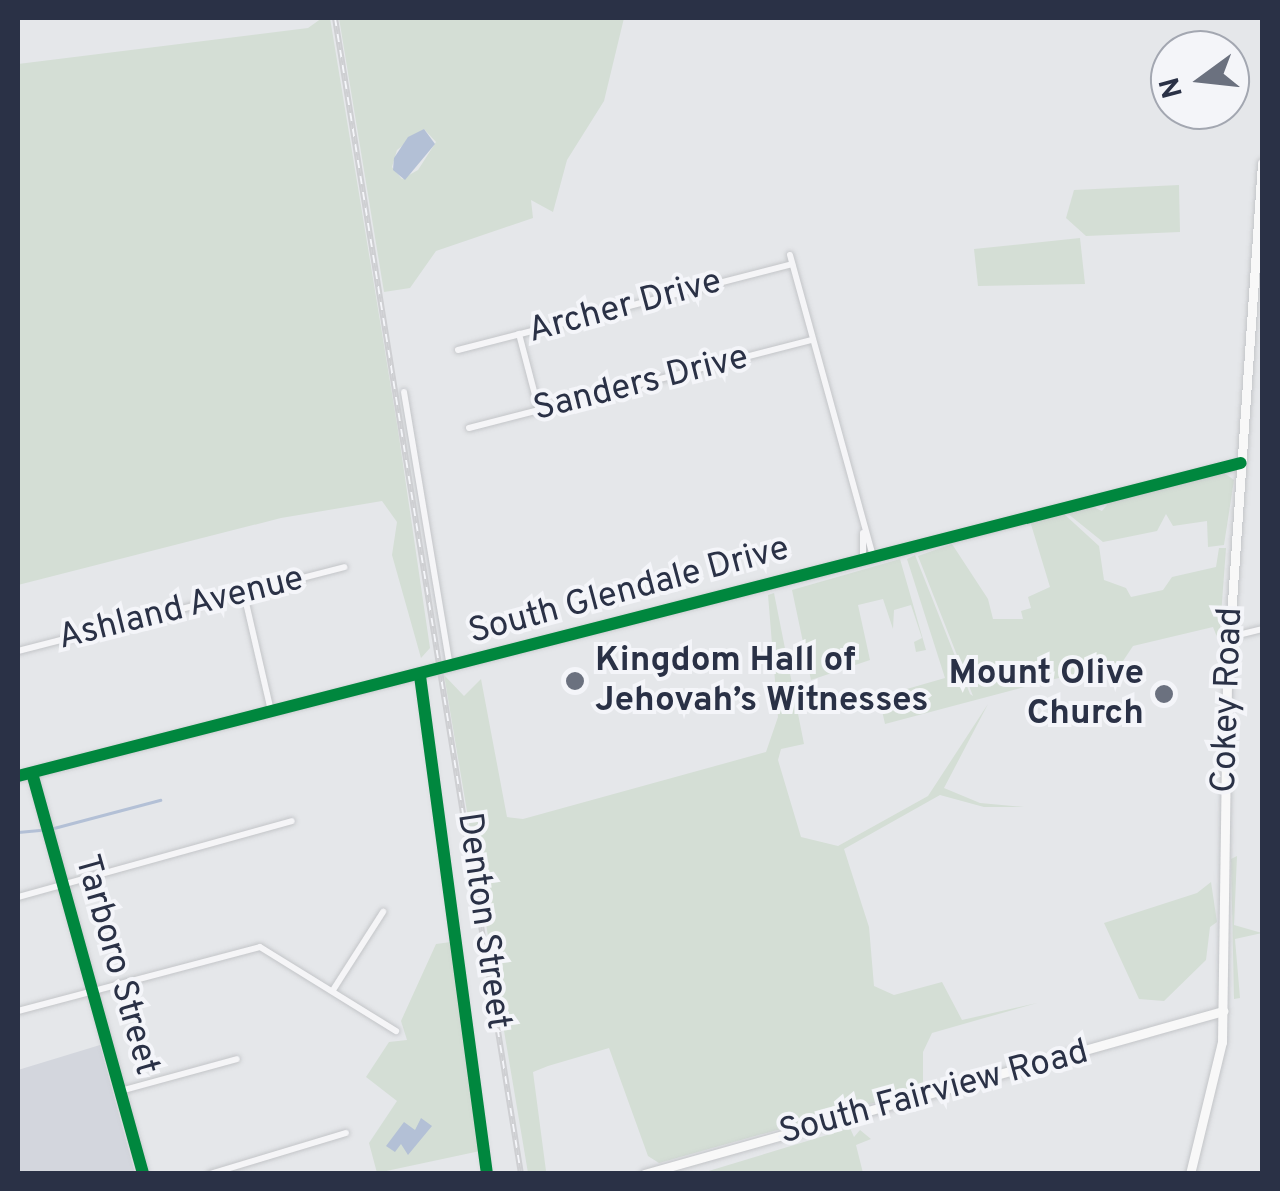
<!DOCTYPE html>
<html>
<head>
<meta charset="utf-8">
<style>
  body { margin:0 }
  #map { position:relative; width:1280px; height:1191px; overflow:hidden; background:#e5e7ea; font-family:Overpass,sans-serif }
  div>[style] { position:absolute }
  .built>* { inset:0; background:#d3d6dd }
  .green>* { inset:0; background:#d4ded5 }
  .water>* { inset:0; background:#b3c0d6 }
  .stream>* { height:2.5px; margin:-1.25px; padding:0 1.25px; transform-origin:1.25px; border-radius:1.25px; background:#b3c0d6 }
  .roads { filter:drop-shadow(0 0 2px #c3c5c8) drop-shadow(0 0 2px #c3c5c8) }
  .street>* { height:6px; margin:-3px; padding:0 3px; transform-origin:3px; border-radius:3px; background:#f5f5f7 }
  .secondary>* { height:9px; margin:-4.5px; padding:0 4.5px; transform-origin:4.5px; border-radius:4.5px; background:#f8f8f8 }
  .rail>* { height:6px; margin-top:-3px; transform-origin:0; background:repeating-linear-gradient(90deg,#f4f5f9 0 8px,#cecfd2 0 16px); box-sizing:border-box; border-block:2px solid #cecfd2 }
  .cycleway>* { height:12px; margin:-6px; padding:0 6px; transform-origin:6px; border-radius:6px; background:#00873e }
  .dots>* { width:28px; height:28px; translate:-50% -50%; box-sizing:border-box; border:5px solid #f4f5f9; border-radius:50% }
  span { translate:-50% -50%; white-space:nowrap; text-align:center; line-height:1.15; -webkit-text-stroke:8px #f4f5f9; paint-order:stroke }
  .street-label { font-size:35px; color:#2a3146 }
  .poi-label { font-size:35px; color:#2a3146; font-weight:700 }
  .left { translate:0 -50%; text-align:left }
  .right { translate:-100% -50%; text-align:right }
  .frame { position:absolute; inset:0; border:20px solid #2a3146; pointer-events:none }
  .north { position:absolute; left:1150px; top:30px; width:100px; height:100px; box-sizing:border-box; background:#f4f5f9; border:2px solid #a3a7b1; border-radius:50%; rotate:255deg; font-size:28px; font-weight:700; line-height:40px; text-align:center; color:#2a3146 }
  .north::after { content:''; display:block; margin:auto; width:35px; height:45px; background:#6b717f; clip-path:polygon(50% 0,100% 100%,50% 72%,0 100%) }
</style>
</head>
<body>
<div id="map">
  <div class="built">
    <div style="clip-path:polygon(100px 1045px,135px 1173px,18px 1173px,18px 1070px)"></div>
  </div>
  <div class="green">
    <div style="clip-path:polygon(322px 18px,330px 18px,398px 430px,430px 648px,421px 658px,392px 555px,397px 522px,382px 501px,281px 518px,18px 585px,18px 64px,308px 28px)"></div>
    <div style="clip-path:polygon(evenodd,339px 18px,624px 18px,604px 101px,567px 160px,553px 212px,531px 200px,533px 218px,436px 251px,410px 288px,384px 292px,339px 18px,424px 129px,436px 142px,418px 170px,402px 179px,392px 167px,397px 150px,424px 129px)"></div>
    <div style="clip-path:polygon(1179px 185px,1180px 232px,1086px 236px,1066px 218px,1074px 190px)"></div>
    <div style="clip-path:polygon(1080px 238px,1085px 284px,978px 286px,974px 249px)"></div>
    <div style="clip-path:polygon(1223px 472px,1234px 480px,1224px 545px,1208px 547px,1207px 521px,1173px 526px,1166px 514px,1157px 531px,1103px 542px,1067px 513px,1089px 505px,1102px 511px,1111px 500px)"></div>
    <div style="clip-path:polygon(1063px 513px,1099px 546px,1104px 580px,1126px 588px,1131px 597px,1163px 590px,1172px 577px,1216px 567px,1219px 548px,1226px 548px,1219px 642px,1213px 627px,1133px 646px,1123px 661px,885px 724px,879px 697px,945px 678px,907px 559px,915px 555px,970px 694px,973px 696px,918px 556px,952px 544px,988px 599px,993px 619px,1023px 619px,1021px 611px,1031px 608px,1028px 597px,1050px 587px,1030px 521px)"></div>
    <div style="clip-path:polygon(900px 559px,926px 650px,916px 652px,914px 642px,922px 638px,911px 605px,894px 610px,893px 629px,883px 599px,858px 605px,870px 660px,811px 680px,792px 590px)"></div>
    <div style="clip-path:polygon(774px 593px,804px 744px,781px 749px,778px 760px,801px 837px,838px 846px,928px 796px,988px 704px,944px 788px,980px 803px,1024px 807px,984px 807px,940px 795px,844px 849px,869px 927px,874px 986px,894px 995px,942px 982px,962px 1020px,1037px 1003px,932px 1033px,923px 1052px,923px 1089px,659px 1163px,648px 1156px,609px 1048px,548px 1066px,533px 1072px,546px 1171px,528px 1173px,444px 675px,464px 696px,481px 679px,507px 817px,523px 819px,766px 752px,778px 717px,768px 595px)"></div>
    <div style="clip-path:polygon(1237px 856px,1234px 925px,1262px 933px,1235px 939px,1240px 998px,1234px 999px,1231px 859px)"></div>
    <div style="clip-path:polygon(1211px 882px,1217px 922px,1210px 927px,1206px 960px,1164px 1001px,1139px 999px,1104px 923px,1197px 893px)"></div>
    <div style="clip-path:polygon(451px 942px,480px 1151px,377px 1173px,369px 1143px,397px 1101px,366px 1077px,389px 1042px,407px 1040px,401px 1021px,436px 944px)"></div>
    <div style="clip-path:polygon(850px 1128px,854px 1137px,860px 1130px,871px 1139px,856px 1145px,863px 1173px,702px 1173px)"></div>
  </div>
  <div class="water">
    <div style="clip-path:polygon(424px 129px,435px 144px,405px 180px,393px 170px,394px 158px,408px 137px)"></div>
    <div style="clip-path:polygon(421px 1118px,432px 1126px,408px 1155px,401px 1144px,395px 1152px,386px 1146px,404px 1122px,415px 1130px)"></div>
  </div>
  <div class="stream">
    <div style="left:50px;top:829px;width:114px;rotate:-14.8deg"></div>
    <div style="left:18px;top:832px;width:24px;rotate:-5deg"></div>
  </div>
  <div class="roads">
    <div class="street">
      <div style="left:790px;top:255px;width:313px;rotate:74.6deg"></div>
      <div style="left:519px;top:334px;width:79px;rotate:75.3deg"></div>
      <div style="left:458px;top:350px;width:345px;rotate:-14.4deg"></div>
      <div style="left:404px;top:392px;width:278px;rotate:80.5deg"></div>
      <div style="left:469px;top:428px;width:354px;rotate:-14.4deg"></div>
      <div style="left:863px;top:533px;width:27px;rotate:90deg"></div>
      <div style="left:244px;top:594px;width:120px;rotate:77deg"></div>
      <div style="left:1230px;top:637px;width:33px;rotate:-14deg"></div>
      <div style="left:18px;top:651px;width:337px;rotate:-14.4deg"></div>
      <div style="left:420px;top:676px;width:502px;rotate:82.34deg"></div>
      <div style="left:18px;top:897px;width:284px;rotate:-15.5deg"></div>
      <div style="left:333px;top:990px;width:93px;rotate:-57.3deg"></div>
      <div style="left:18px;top:1011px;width:250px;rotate:-14.8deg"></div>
      <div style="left:260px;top:947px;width:160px;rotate:31.7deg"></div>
      <div style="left:120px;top:1091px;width:121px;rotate:-15.3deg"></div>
      <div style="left:210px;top:1174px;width:142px;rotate:-16.8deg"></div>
    </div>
    <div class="secondary">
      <div style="left:32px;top:773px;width:416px;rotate:74.5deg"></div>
      <div style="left:18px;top:776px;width:1262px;rotate:-14.36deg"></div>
      <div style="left:644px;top:1174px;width:602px;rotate:-15.72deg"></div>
      <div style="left:1190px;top:1174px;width:136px;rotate:-76.4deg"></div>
      <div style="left:1222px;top:1042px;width:367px;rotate:-89.2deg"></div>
      <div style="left:1227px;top:675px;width:513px;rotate:-86.09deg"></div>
    </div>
  </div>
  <div class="rail">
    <div style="left:335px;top:18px;width:1171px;rotate:80.86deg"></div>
  </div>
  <div class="cycleway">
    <div style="left:420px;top:676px;width:502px;rotate:82.34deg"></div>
    <div style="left:32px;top:773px;width:416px;rotate:74.5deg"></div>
    <div style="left:18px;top:776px;width:1262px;rotate:-14.36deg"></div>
  </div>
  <div class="dots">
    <div style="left:575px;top:681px;background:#6b717f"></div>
    <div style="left:1164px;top:694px;background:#6b717f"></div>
  </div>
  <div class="street-label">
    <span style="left:625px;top:307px;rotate:-15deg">Archer Drive</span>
    <span style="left:641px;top:384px;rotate:-14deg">Sanders Drive</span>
    <span style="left:629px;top:591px;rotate:-15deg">South Glendale Drive</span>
    <span style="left:181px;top:609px;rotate:-14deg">Ashland Avenue</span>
    <span style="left:1228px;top:700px;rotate:-88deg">Cokey Road</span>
    <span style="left:483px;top:921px;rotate:82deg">Denton Street</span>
    <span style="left:116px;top:965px;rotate:74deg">Tarboro Street</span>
    <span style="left:934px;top:1093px;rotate:-15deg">South Fairview Road</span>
  </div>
  <div class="poi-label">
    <span class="left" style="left:595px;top:681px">Kingdom Hall of<br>Jehovah’s Witnesses</span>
    <span class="right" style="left:1144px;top:694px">Mount Olive<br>Church</span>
  </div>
  <div class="frame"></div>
  <div class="north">N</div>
</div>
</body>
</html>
